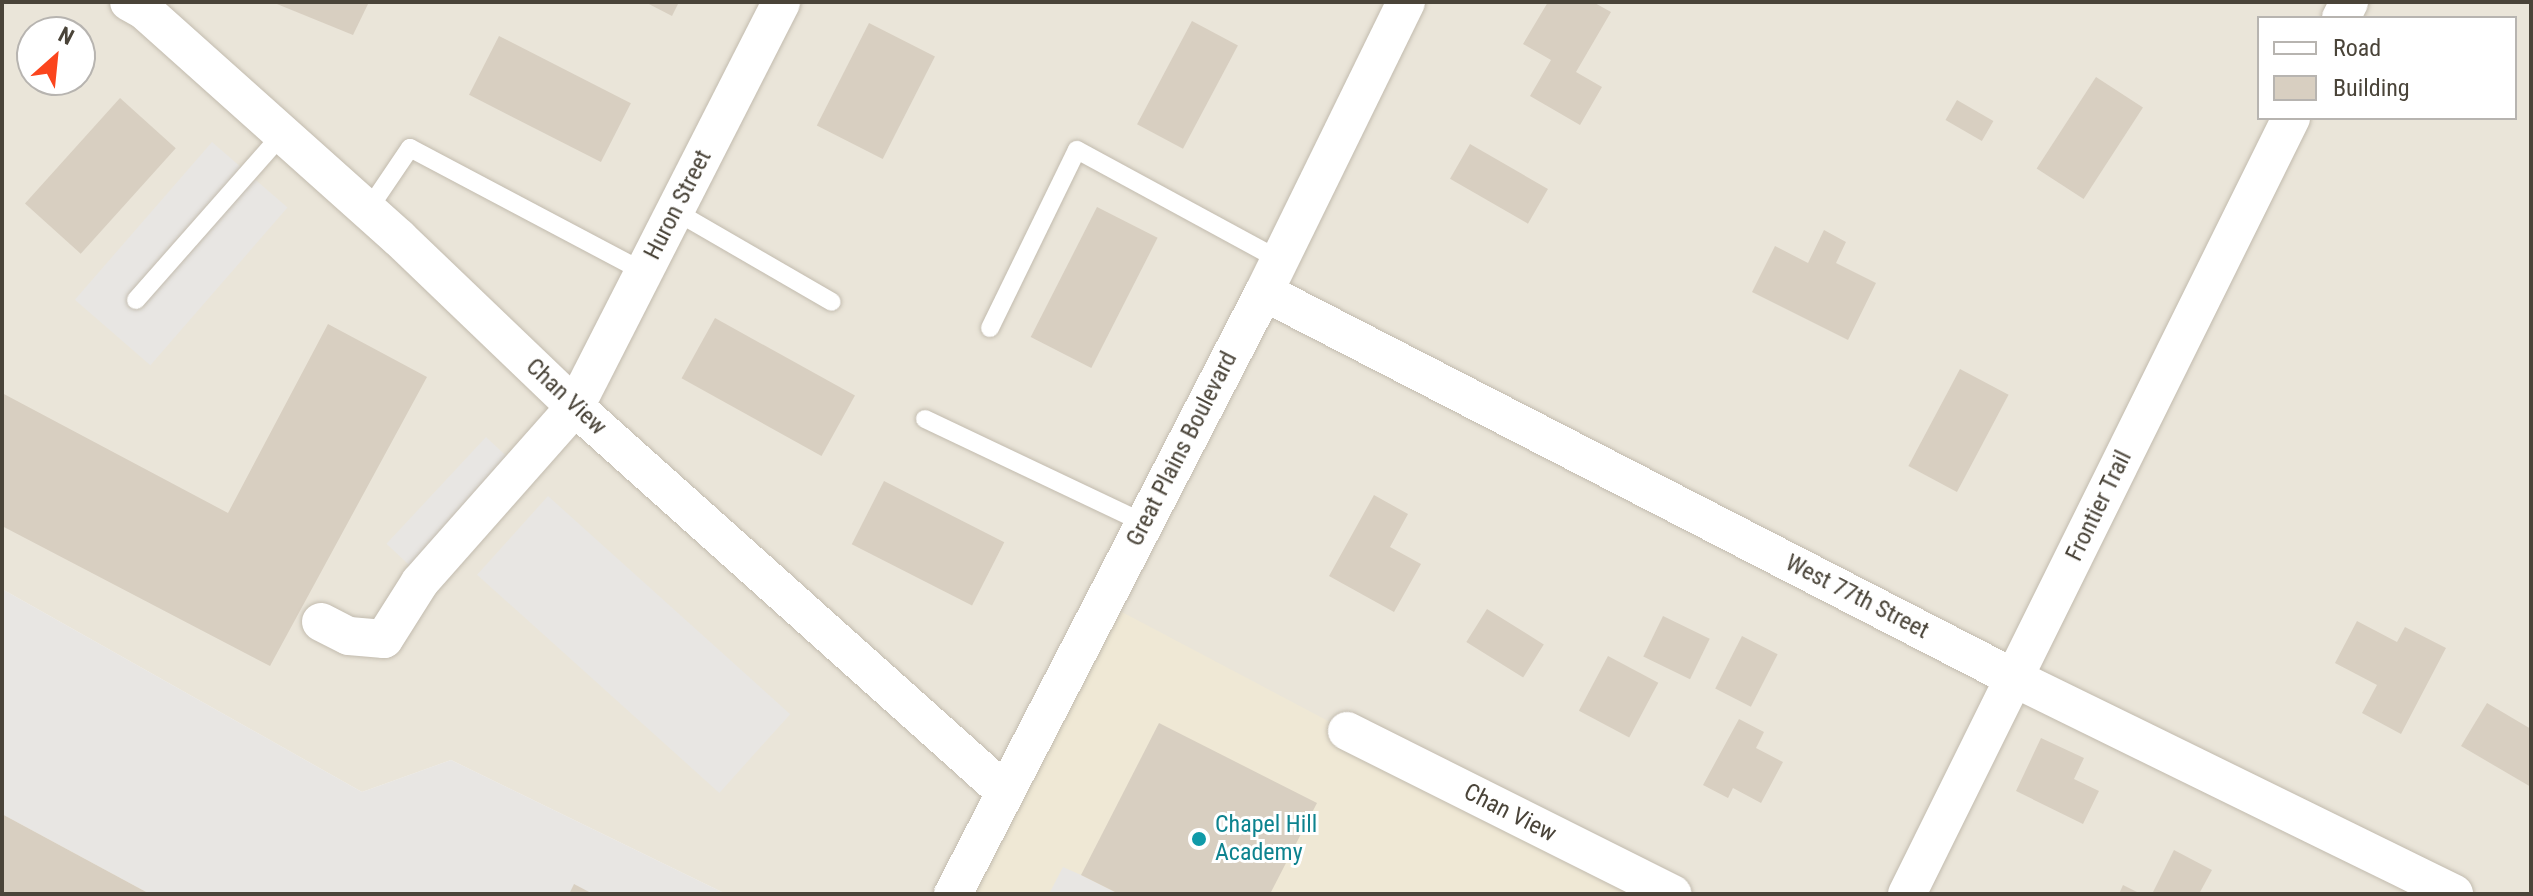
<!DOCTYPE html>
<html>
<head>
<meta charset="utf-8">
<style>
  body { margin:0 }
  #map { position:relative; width:2533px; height:896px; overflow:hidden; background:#f6f3eb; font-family:"Roboto Condensed",sans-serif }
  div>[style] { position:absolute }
  .residential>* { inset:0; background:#eae5d9 }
  .education>* { inset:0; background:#efe8d5 }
  .parking>* { inset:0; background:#e8e6e3; transform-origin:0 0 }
  .building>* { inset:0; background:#d8cfc1; transform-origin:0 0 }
  .roads { filter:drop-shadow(0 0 2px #c2bbae) drop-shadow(0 0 2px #c2bbae) }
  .lane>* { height:18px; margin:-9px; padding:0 9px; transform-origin:9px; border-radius:9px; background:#fff }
  .street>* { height:38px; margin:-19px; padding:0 19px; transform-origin:19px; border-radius:19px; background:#fff }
  .dots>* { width:22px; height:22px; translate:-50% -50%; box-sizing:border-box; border:4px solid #fff; border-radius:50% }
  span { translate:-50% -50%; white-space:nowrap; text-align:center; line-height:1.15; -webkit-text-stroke:6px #fff; paint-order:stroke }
  .street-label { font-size:24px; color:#4a4439 }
  .culture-label { font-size:24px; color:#0d838f }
  .left { translate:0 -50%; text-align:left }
  .frame { position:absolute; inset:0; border:4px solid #4a4439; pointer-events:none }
  .legend { position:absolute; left:2257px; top:16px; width:260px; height:104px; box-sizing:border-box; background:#fff; border:2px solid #b7b4b0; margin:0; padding:10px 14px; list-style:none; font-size:24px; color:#4a4439 }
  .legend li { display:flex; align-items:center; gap:16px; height:40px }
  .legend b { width:40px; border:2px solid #b7b4b0 }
  .north { position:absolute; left:16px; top:16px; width:80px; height:80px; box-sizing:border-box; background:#fff; border:2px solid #b7b4b0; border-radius:50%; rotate:27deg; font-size:22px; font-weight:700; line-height:32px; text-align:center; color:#4a4439 }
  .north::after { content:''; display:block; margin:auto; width:28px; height:36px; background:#fb451d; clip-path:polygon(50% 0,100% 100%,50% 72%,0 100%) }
</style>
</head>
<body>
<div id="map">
  <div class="residential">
    <div style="clip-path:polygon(evenodd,2px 2px,2531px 2px,2531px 894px,726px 894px,451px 760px,362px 792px,2px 589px,2px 2px,2259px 18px,2515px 18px,2515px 118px,2259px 118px,2259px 18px,2px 2px,32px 32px,80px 32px,80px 80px,32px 80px,32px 32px)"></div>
  </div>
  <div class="education">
    <div style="clip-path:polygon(1103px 602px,1347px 731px,1672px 894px,954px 894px)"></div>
  </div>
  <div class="parking">
    <div style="left:212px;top:142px;width:100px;height:209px;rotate:41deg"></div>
    <div style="left:486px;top:437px;width:34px;height:146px;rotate:43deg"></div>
    <div style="left:548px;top:496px;width:326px;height:106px;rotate:42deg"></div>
    <div style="clip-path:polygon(2px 589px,362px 792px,451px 760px,726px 894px,593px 894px,574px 885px,569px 894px,150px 894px,2px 814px)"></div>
    <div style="clip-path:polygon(1063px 867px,1081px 875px,1119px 894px,1049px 894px)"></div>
  </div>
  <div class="building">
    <div style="clip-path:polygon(272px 2px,369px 2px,353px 35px)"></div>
    <div style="clip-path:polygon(645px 2px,679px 2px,672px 16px)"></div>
    <div style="clip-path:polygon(1548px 2px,1593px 2px,1611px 12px,1576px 72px,1602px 87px,1580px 125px,1530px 96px,1551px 60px,1523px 44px)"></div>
    <div style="left:1192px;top:21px;width:52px;height:117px;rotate:28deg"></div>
    <div style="left:869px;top:23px;width:74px;height:115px;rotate:27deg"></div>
    <div style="left:499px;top:36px;width:148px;height:66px;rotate:27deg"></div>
    <div style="left:2096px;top:77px;width:56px;height:109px;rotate:33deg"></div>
    <div style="left:120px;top:98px;width:75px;height:142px;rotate:42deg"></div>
    <div style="left:1957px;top:100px;width:42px;height:23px;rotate:30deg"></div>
    <div style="left:1470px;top:144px;width:90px;height:40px;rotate:30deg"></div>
    <div style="left:1097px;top:207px;width:68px;height:146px;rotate:27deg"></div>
    <div style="clip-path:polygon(1824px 230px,1846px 242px,1836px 263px,1876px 283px,1848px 340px,1752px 292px,1775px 246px,1808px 263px)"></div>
    <div style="left:715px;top:318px;width:160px;height:69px;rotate:29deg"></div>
    <div style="clip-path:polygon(328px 324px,427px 377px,270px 666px,2px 526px,2px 393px,228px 513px)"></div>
    <div style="left:1960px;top:369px;width:55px;height:110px;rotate:28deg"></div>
    <div style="left:884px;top:481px;width:135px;height:71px;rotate:27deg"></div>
    <div style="clip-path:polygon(1374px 495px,1408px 514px,1390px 547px,1421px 564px,1394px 612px,1329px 576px)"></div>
    <div style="left:1487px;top:609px;width:67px;height:39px;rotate:32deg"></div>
    <div style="left:1663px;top:616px;width:52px;height:45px;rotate:26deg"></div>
    <div style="clip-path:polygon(2357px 621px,2397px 642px,2405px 627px,2446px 648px,2401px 734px,2362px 713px,2377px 685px,2335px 663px)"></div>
    <div style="left:1742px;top:636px;width:40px;height:59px;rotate:27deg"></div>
    <div style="left:1608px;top:656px;width:57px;height:62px;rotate:28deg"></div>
    <div style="clip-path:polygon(2487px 703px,2531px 729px,2531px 787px,2461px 746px)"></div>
    <div style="clip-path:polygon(1739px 719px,1764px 732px,1756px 748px,1783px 762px,1761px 803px,1733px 788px,1728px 798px,1703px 785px)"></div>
    <div style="clip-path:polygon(1159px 723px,1317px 803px,1270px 894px,1119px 894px,1081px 875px)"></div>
    <div style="clip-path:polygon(2041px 738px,2084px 758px,2074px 779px,2099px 791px,2083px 824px,2016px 791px)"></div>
    <div style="clip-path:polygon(2px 814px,150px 894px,2px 894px)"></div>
    <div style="clip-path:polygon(2174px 850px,2212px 870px,2199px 894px,2152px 894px)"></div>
    <div style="clip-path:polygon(574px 884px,593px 894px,569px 894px)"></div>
    <div style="clip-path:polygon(2123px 885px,2141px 894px,2119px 894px)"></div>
  </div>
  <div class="roads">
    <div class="lane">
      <div style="left:368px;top:210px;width:75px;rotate:-55.9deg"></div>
      <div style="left:410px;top:148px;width:265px;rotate:27.9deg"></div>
      <div style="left:675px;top:211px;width:181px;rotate:30.1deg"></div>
      <div style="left:136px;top:300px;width:222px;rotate:-48.6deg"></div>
      <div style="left:990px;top:328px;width:198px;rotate:-64deg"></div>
      <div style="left:1077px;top:150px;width:231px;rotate:28.5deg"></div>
      <div style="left:925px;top:419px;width:242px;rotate:25.4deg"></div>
    </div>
    <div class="street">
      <div style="left:129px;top:2px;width:18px;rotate:29deg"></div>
      <div style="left:145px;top:11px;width:341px;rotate:41.8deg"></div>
      <div style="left:399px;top:238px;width:244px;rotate:43.8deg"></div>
      <div style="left:575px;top:407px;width:576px;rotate:41.83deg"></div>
      <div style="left:2341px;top:18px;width:18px;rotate:-63deg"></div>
      <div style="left:1264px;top:292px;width:844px;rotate:27.23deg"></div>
      <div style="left:2014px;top:678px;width:490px;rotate:26.1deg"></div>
      <div style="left:321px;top:622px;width:31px;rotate:27deg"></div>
      <div style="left:349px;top:636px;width:35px;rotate:5deg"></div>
      <div style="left:384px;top:639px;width:67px;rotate:-57.7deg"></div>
      <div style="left:420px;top:582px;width:234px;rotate:-48.5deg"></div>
      <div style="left:575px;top:407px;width:454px;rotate:-63deg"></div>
      <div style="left:1347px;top:731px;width:364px;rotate:26.6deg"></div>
      <div style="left:953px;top:894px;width:678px;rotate:-62.68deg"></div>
      <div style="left:1264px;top:292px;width:323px;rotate:-63.9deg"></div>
      <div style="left:1907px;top:894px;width:866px;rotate:-63.67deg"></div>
    </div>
  </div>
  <div class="dots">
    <div style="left:1199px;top:839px;background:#0f9aa8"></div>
  </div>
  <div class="street-label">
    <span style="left:678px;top:205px;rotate:-63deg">Huron Street</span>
    <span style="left:566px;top:397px;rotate:43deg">Chan View</span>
    <span style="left:1182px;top:449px;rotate:-63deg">Great Plains Boulevard</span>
    <span style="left:2099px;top:506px;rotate:-64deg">Frontier Trail</span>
    <span style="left:1857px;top:597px;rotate:27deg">West 77th Street</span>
    <span style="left:1510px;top:813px;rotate:27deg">Chan View</span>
  </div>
  <div class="culture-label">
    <span class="left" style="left:1215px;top:839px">Chapel Hill<br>Academy</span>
  </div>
  <div class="frame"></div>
  <ul class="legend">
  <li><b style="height:10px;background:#fff"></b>Road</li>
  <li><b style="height:22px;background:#d8cfc1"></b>Building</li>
  </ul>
  <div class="north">N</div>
</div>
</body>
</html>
